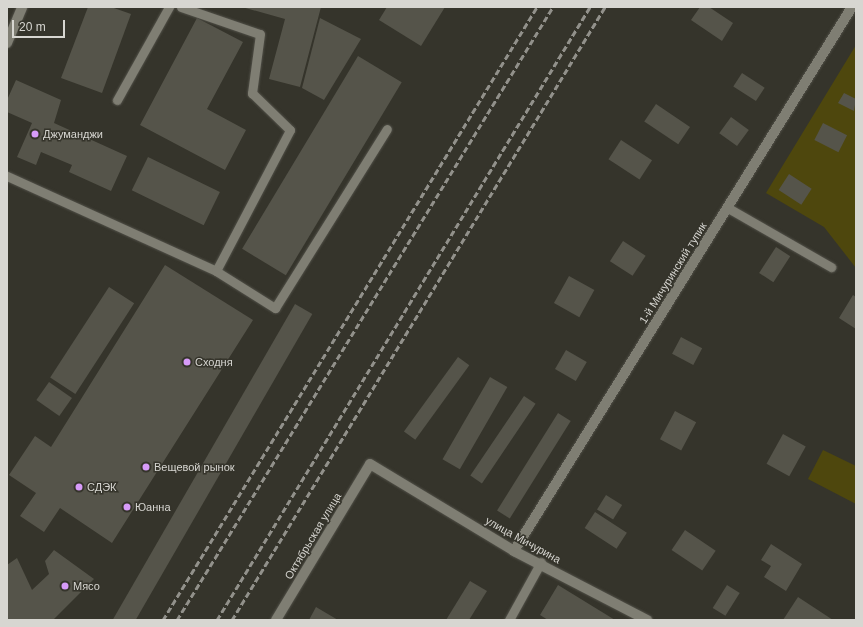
<!DOCTYPE html>
<html>
<head>
<meta charset="utf-8">
<style>
  body { margin:0 }
  #map { position:relative; width:863px; height:627px; overflow:hidden; background:#35342b; font-family:Helvetica,sans-serif }
  div>[style] { position:absolute }
  .green>* { inset:0; background:#4e470d }
  .building>* { inset:0; background:#55544a; transform-origin:0 0 }
  .roads { filter:drop-shadow(0 0 1px #515048) drop-shadow(0 0 1px #515048) }
  .service>* { height:9px; margin:-4.5px; padding:0 4.5px; transform-origin:4.5px; border-radius:4.5px; background:#7f7e73 }
  .minor>* { height:10px; margin:-5px; padding:0 5px; transform-origin:5px; border-radius:5px; background:#7f7e73 }
  .secondary>* { height:10px; margin:-5px; padding:0 5px; transform-origin:5px; border-radius:5px; background:#7f7e73 }
  .rail>* { height:3px; margin-top:-1.5px; transform-origin:0; background:repeating-linear-gradient(90deg,#92918b 0 6px,transparent 0 9px) }
  .dots>* { width:11px; height:11px; translate:-50% -50%; box-sizing:border-box; border:2px solid #35342b; border-radius:50% }
  span { translate:-50% -50%; white-space:nowrap; text-align:center; line-height:1.15; -webkit-text-stroke:3px #35342b; paint-order:stroke }
  .poi-label { font-size:11px; color:#d7d6d1 }
  .left { translate:0 -50%; text-align:left }
  .street-label { font-size:11px; color:#d7d6d1 }
  .frame { position:absolute; inset:0; border:8px solid #d7d6d1; pointer-events:none }
  .scale { position:absolute; left:12px; top:20px; width:53px; height:18px; box-sizing:border-box; border:2px solid #d7d6d1; border-top:0; padding-left:5px; font-size:12px; line-height:14px; white-space:nowrap; color:#d7d6d1; -webkit-text-stroke:3px #35342b; paint-order:stroke }
</style>
</head>
<body>
<div id="map">
  <div class="green">
    <div style="clip-path:polygon(856px 45px,856px 268px,824px 227px,766px 193px)"></div>
    <div style="clip-path:polygon(823px 450px,856px 466px,856px 504px,808px 479px)"></div>
  </div>
  <div class="building">
    <div style="clip-path:polygon(88px 7px,111px 7px,131px 14px,102px 93px,61px 78px)"></div>
    <div style="clip-path:polygon(242px 7px,321px 7px,300px 87px,269px 79px,285px 19px)"></div>
    <div style="clip-path:polygon(387px 7px,445px 7px,421px 46px,379px 20px)"></div>
    <div style="clip-path:polygon(700px 7px,709px 7px,733px 23px,722px 41px,691px 20px)"></div>
    <div style="clip-path:polygon(197px 18px,243px 42px,207px 109px,246px 130px,225px 170px,140px 125px)"></div>
    <div style="clip-path:polygon(320px 18px,361px 39px,324px 100px,302px 88px)"></div>
    <div style="left:358px;top:56px;width:51px;height:225px;rotate:31deg"></div>
    <div style="left:742px;top:73px;width:27px;height:16px;rotate:33deg"></div>
    <div style="clip-path:polygon(16px 80px,61px 100px,54px 123px,127px 156px,111px 191px,69px 172px,72px 165px,41px 152px,36px 165px,17px 157px,32px 123px,7px 112px,7px 100px)"></div>
    <div style="clip-path:polygon(844px 93px,856px 99px,854px 111px,838px 103px)"></div>
    <div style="left:656px;top:104px;width:41px;height:21px;rotate:34deg"></div>
    <div style="left:731px;top:117px;width:22px;height:20px;rotate:36deg"></div>
    <div style="left:823px;top:123px;width:27px;height:19px;rotate:27deg"></div>
    <div style="left:621px;top:140px;width:37px;height:23px;rotate:33deg"></div>
    <div style="left:148px;top:157px;width:80px;height:37px;rotate:26deg"></div>
    <div style="left:789px;top:174px;width:27px;height:19px;rotate:33deg"></div>
    <div style="left:623px;top:241px;width:27px;height:24px;rotate:33deg"></div>
    <div style="left:776px;top:247px;width:17px;height:31px;rotate:33deg"></div>
    <div style="clip-path:polygon(165px 265px,253px 320px,112px 543px,60px 508px,44px 532px,20px 516px,36px 493px,9px 475px,35px 436px,51px 447px)"></div>
    <div style="left:569px;top:276px;width:29px;height:31px;rotate:29deg"></div>
    <div style="left:109px;top:287px;width:30px;height:108px;rotate:33deg"></div>
    <div style="clip-path:polygon(853px 295px,856px 297px,856px 329px,839px 318px)"></div>
    <div style="left:295px;top:304px;width:20px;height:372px;rotate:30deg"></div>
    <div style="left:681px;top:337px;width:24px;height:19px;rotate:28deg"></div>
    <div style="left:566px;top:350px;width:24px;height:22px;rotate:30deg"></div>
    <div style="left:458px;top:357px;width:14px;height:92px;rotate:36deg"></div>
    <div style="left:490px;top:377px;width:20px;height:95px;rotate:30deg"></div>
    <div style="left:49px;top:382px;width:28px;height:22px;rotate:35deg"></div>
    <div style="left:524px;top:396px;width:14px;height:96px;rotate:34deg"></div>
    <div style="left:675px;top:411px;width:24px;height:32px;rotate:28deg"></div>
    <div style="left:558px;top:413px;width:15px;height:115px;rotate:32deg"></div>
    <div style="left:783px;top:434px;width:26px;height:34px;rotate:29deg"></div>
    <div style="left:606px;top:495px;width:19px;height:17px;rotate:32deg"></div>
    <div style="left:595px;top:512px;width:38px;height:19px;rotate:33deg"></div>
    <div style="left:685px;top:530px;width:37px;height:24px;rotate:34deg"></div>
    <div style="clip-path:polygon(771px 544px,802px 564px,786px 591px,764px 577px,771px 566px,761px 560px)"></div>
    <div style="clip-path:polygon(54px 550px,94px 579px,53px 620px,7px 620px,7px 565px,17px 558px,32px 590px,49px 574px,45px 561px)"></div>
    <div style="clip-path:polygon(470px 581px,487px 591px,469px 620px,446px 620px)"></div>
    <div style="clip-path:polygon(558px 585px,615px 620px,548px 620px,540px 615px)"></div>
    <div style="left:727px;top:585px;width:15px;height:27px;rotate:32deg"></div>
    <div style="clip-path:polygon(798px 597px,833px 620px,783px 620px)"></div>
    <div style="clip-path:polygon(316px 607px,338px 620px,309px 620px)"></div>
  </div>
  <div class="roads">
    <div class="service">
      <div style="left:181px;top:7px;width:83px;rotate:18.9deg"></div>
      <div style="left:260px;top:34px;width:60px;rotate:97.7deg"></div>
      <div style="left:252px;top:93px;width:53px;rotate:44.2deg"></div>
      <div style="left:290px;top:130px;width:159px;rotate:117.7deg"></div>
      <div style="left:117px;top:100px;width:107px;rotate:-60.8deg"></div>
      <div style="left:7px;top:176px;width:230px;rotate:24.4deg"></div>
      <div style="left:216px;top:271px;width:70px;rotate:32.1deg"></div>
      <div style="left:275px;top:308px;width:211px;rotate:-58deg"></div>
      <div style="left:728px;top:208px;width:119px;rotate:29.8deg"></div>
      <div style="left:509px;top:620px;width:66px;rotate:-61.1deg"></div>
    </div>
    <div class="minor">
      <div style="left:514px;top:551px;width:640px;rotate:-58.15deg"></div>
      <div style="left:276px;top:620px;width:182px;rotate:-58.9deg"></div>
      <div style="left:370px;top:464px;width:168px;rotate:31.1deg"></div>
      <div style="left:514px;top:551px;width:150px;rotate:27.4deg"></div>
    </div>
    <div class="secondary">
      <div style="left:7px;top:43px;width:39px;rotate:-67deg"></div>
    </div>
  </div>
  <div class="rail">
    <div style="left:163px;top:620px;width:718px;rotate:-58.61deg"></div>
    <div style="left:177px;top:620px;width:719px;rotate:-58.48deg"></div>
    <div style="left:217px;top:620px;width:718px;rotate:-58.68deg"></div>
    <div style="left:232px;top:620px;width:718px;rotate:-58.68deg"></div>
  </div>
  <div class="dots">
    <div style="left:35px;top:134px;background:#d79bf9"></div>
    <div style="left:187px;top:362px;background:#d79bf9"></div>
    <div style="left:146px;top:467px;background:#d79bf9"></div>
    <div style="left:79px;top:487px;background:#d79bf9"></div>
    <div style="left:127px;top:507px;background:#d79bf9"></div>
    <div style="left:65px;top:586px;background:#d79bf9"></div>
  </div>
  <div class="poi-label">
    <span class="left" style="left:43px;top:134px">Джуманджи</span>
    <span class="left" style="left:195px;top:362px">Сходня</span>
    <span class="left" style="left:154px;top:467px">Вещевой рынок</span>
    <span class="left" style="left:87px;top:487px">СДЭК</span>
    <span class="left" style="left:135px;top:507px">Юанна</span>
    <span class="left" style="left:73px;top:586px">Мясо</span>
  </div>
  <div class="street-label">
    <span style="left:673px;top:273px;rotate:-58deg">1-й Мичуринский тупик</span>
    <span style="left:313px;top:536px;rotate:-59deg">Октябрьская улица</span>
    <span style="left:523px;top:540px;rotate:29deg">улица Мичурина</span>
  </div>
  <div class="frame"></div>
  <div class="scale">20 m</div>
</div>
</body>
</html>
